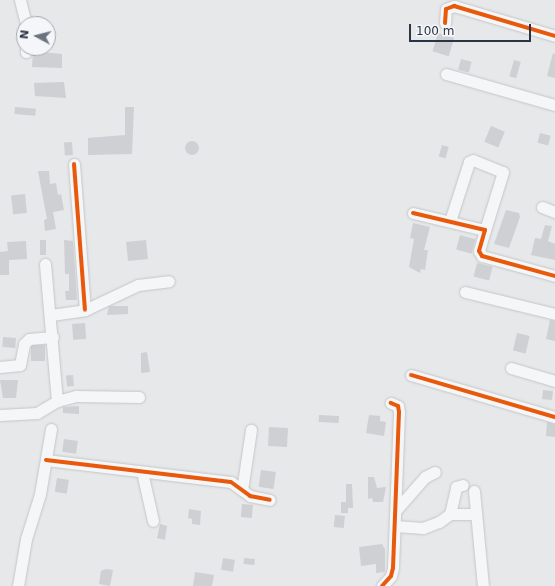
<!DOCTYPE html>
<html>
<head>
<meta charset="utf-8">
<style>
  body { margin:0 }
  #map { position:relative; width:555px; height:586px; overflow:hidden; background:#e6e8ea; font-family:"DejaVu Sans",sans-serif }
  div>[style] { position:absolute }
  .building>* { inset:0; background:#ced0d3; transform-origin:0 0 }
  .round { border-radius:50% }
  .roads { filter:drop-shadow(0 0 1px #c4c6c8) drop-shadow(0 0 1px #c4c6c8) }
  .minor>* { height:11px; margin:-5.5px; padding:0 5.5px; transform-origin:5.5px; border-radius:5.5px; background:#f5f6f7 }
  .cycleway>* { height:4px; margin:-2px; padding:0 2px; transform-origin:2px; border-radius:2px; background:#e8590c }
  span { translate:-50% -50%; white-space:nowrap; text-align:center; line-height:1.15; -webkit-text-stroke:3.5px #f4f6f9; paint-order:stroke }
  .north { position:absolute; left:16px; top:16px; width:40px; height:40px; box-sizing:border-box; background:#f4f6f9; border:1px solid #a4a8b1; border-radius:50%; rotate:277deg; font-size:11px; font-weight:700; line-height:16px; text-align:center; color:#2b3445 }
  .north::after { content:''; display:block; margin:auto; width:14px; height:18px; background:#6c737f; clip-path:polygon(50% 0,100% 100%,50% 72%,0 100%) }
  .scale { position:absolute; left:409px; top:24px; width:122px; height:18px; box-sizing:border-box; border:2px solid #2b3445; border-top:0; padding-left:5px; font-size:12px; line-height:14px; white-space:nowrap; color:#2b3445; -webkit-text-stroke:3px #f4f6f9; paint-order:stroke }
</style>
</head>
<body>
<div id="map">
  <div class="building">
    <div style="left:438px;top:33px;width:17px;height:19px;rotate:17deg"></div>
    <div style="clip-path:polygon(33px 51px,62px 54px,62px 68px,32px 67px)"></div>
    <div style="clip-path:polygon(553px 53px,555px 54px,555px 78px,547px 76px)"></div>
    <div style="left:461px;top:59px;width:11px;height:11px;rotate:15deg"></div>
    <div style="left:514px;top:60px;width:7px;height:17px;rotate:16deg"></div>
    <div style="clip-path:polygon(64px 82px,66px 98px,35px 96px,34px 83px)"></div>
    <div style="left:15px;top:107px;width:21px;height:7px;rotate:5deg"></div>
    <div style="clip-path:polygon(125px 107px,134px 107px,132px 154px,88px 155px,88px 138px,125px 135px)"></div>
    <div style="left:491px;top:126px;width:15px;height:17px;rotate:23deg"></div>
    <div style="left:540px;top:133px;width:11px;height:10px;rotate:15deg"></div>
    <div class="round" style="left:185px;top:141px;width:14px;height:14px"></div>
    <div style="left:72px;top:142px;width:13px;height:8px;rotate:86deg"></div>
    <div style="left:442px;top:145px;width:7px;height:12px;rotate:16deg"></div>
    <div style="clip-path:polygon(38px 171px,49px 171px,50px 184px,56px 183px,58px 195px,61px 194px,64px 210px,53px 212px,56px 229px,45px 231px,44px 220px,47px 219px)"></div>
    <div style="left:25px;top:194px;width:19px;height:14px;rotate:84deg"></div>
    <div style="clip-path:polygon(506px 210px,519px 213px,520px 217px,509px 248px,494px 244px)"></div>
    <div style="clip-path:polygon(413px 223px,430px 227px,424px 250px,428px 250px,425px 270px,421px 269px,420px 273px,409px 267px,414px 239px,410px 238px)"></div>
    <div style="clip-path:polygon(545px 225px,552px 226px,548px 241px,555px 244px,555px 260px,531px 255px,535px 238px,541px 239px)"></div>
    <div style="left:460px;top:235px;width:16px;height:15px;rotate:15deg"></div>
    <div style="left:40px;top:240px;width:6px;height:15px"></div>
    <div style="clip-path:polygon(64px 240px,73px 241px,77px 300px,66px 300px,65px 291px,69px 291px,69px 274px,65px 274px)"></div>
    <div style="left:146px;top:240px;width:19px;height:20px;rotate:84deg"></div>
    <div style="clip-path:polygon(26px 241px,27px 259px,9px 260px,9px 275px,0 275px,0 252px,8px 251px,7px 242px)"></div>
    <div style="left:477px;top:263px;width:16px;height:14px;rotate:14deg"></div>
    <div style="clip-path:polygon(109px 306px,128px 306px,128px 314px,107px 315px)"></div>
    <div style="clip-path:polygon(550px 320px,555px 321px,555px 341px,546px 339px)"></div>
    <div style="left:85px;top:323px;width:16px;height:13px;rotate:86deg"></div>
    <div style="left:517px;top:333px;width:13px;height:18px;rotate:13deg"></div>
    <div style="left:3px;top:337px;width:13px;height:10px;rotate:4deg"></div>
    <div style="left:45px;top:345px;width:16px;height:14px;rotate:90deg"></div>
    <div style="clip-path:polygon(147px 352px,150px 372px,141px 373px,141px 353px)"></div>
    <div style="left:73px;top:375px;width:11px;height:7px;rotate:85deg"></div>
    <div style="clip-path:polygon(0 380px,18px 380px,16px 398px,3px 398px)"></div>
    <div style="left:543px;top:390px;width:10px;height:9px;rotate:6deg"></div>
    <div style="clip-path:polygon(79px 406px,79px 414px,63px 413px,63px 407px)"></div>
    <div style="left:319px;top:415px;width:20px;height:7px;rotate:3deg"></div>
    <div style="clip-path:polygon(369px 415px,380px 416px,380px 421px,386px 422px,384px 436px,366px 433px)"></div>
    <div style="clip-path:polygon(547px 422px,555px 424px,555px 437px,546px 436px)"></div>
    <div style="left:269px;top:427px;width:19px;height:19px;rotate:3deg"></div>
    <div style="left:64px;top:439px;width:14px;height:13px;rotate:8deg"></div>
    <div style="left:261px;top:470px;width:15px;height:17px;rotate:8deg"></div>
    <div style="clip-path:polygon(368px 477px,374px 477px,377px 488px,386px 487px,383px 502px,373px 502px,372px 498px,368px 499px)"></div>
    <div style="left:57px;top:478px;width:12px;height:14px;rotate:9deg"></div>
    <div style="clip-path:polygon(346px 484px,352px 484px,353px 508px,348px 508px,348px 513px,341px 513px,341px 502px,346px 502px)"></div>
    <div style="left:242px;top:504px;width:11px;height:13px;rotate:5deg"></div>
    <div style="clip-path:polygon(189px 509px,201px 511px,200px 525px,192px 524px,192px 519px,188px 518px)"></div>
    <div style="left:335px;top:515px;width:10px;height:12px;rotate:6deg"></div>
    <div style="clip-path:polygon(160px 524px,167px 526px,165px 540px,157px 538px)"></div>
    <div style="clip-path:polygon(382px 544px,385px 549px,385px 572px,376px 573px,376px 564px,361px 566px,359px 547px)"></div>
    <div style="left:223px;top:558px;width:12px;height:12px;rotate:9deg"></div>
    <div style="left:244px;top:558px;width:11px;height:6px;rotate:5deg"></div>
    <div style="clip-path:polygon(106px 569px,113px 570px,110px 586px,99px 584px,101px 571px)"></div>
    <div style="clip-path:polygon(195px 572px,214px 575px,212px 586px,193px 586px)"></div>
  </div>
  <div class="roads">
    <div class="minor">
      <div style="left:20px;top:0;width:25px;rotate:76deg"></div>
      <div style="left:445px;top:23px;width:14px;rotate:-86deg"></div>
      <div style="left:446px;top:9px;width:9px;rotate:-21deg"></div>
      <div style="left:454px;top:6px;width:105px;rotate:16.5deg"></div>
      <div style="left:26px;top:48px;width:4px;rotate:90deg"></div>
      <div style="left:446px;top:74px;width:113px;rotate:15.9deg"></div>
      <div style="left:74px;top:164px;width:146px;rotate:85.7deg"></div>
      <div style="left:542px;top:207px;width:14px;rotate:21deg"></div>
      <div style="left:413px;top:213px;width:74px;rotate:13.3deg"></div>
      <div style="left:485px;top:230px;width:22px;rotate:106deg"></div>
      <div style="left:479px;top:251px;width:6px;rotate:59deg"></div>
      <div style="left:482px;top:256px;width:76px;rotate:15.3deg"></div>
      <div style="left:450px;top:221px;width:62px;rotate:-72.1deg"></div>
      <div style="left:469px;top:162px;width:4px;rotate:-27deg"></div>
      <div style="left:473px;top:160px;width:32px;rotate:22deg"></div>
      <div style="left:503px;top:172px;width:61px;rotate:107.2deg"></div>
      <div style="left:45px;top:264px;width:138px;rotate:85deg"></div>
      <div style="left:465px;top:292px;width:93px;rotate:13.7deg"></div>
      <div style="left:51px;top:315px;width:34px;rotate:-8deg"></div>
      <div style="left:85px;top:310px;width:59px;rotate:-25.3deg"></div>
      <div style="left:138px;top:285px;width:31px;rotate:-7deg"></div>
      <div style="left:0;top:367px;width:20px;rotate:-6deg"></div>
      <div style="left:20px;top:365px;width:21px;rotate:-79deg"></div>
      <div style="left:24px;top:344px;width:7px;rotate:-45deg"></div>
      <div style="left:29px;top:339px;width:24px;rotate:-5deg"></div>
      <div style="left:511px;top:368px;width:46px;rotate:16.5deg"></div>
      <div style="left:411px;top:375px;width:150px;rotate:16.3deg"></div>
      <div style="left:0;top:415px;width:37px;rotate:-3deg"></div>
      <div style="left:37px;top:413px;width:23px;rotate:-31deg"></div>
      <div style="left:57px;top:401px;width:20px;rotate:-15deg"></div>
      <div style="left:76px;top:396px;width:63px;rotate:0.9deg"></div>
      <div style="left:46px;top:460px;width:186px;rotate:6.8deg"></div>
      <div style="left:231px;top:482px;width:24px;rotate:36deg"></div>
      <div style="left:250px;top:496px;width:20px;rotate:11deg"></div>
      <div style="left:142px;top:472px;width:50px;rotate:77.3deg"></div>
      <div style="left:242px;top:490px;width:61px;rotate:-81.5deg"></div>
      <div style="left:474px;top:491px;width:95px;rotate:84.6deg"></div>
      <div style="left:396px;top:510px;width:44px;rotate:-48.7deg"></div>
      <div style="left:425px;top:477px;width:11px;rotate:-27deg"></div>
      <div style="left:450px;top:514px;width:26px"></div>
      <div style="left:395px;top:526px;width:28px;rotate:4deg"></div>
      <div style="left:423px;top:528px;width:17px;rotate:-21deg"></div>
      <div style="left:439px;top:522px;width:14px;rotate:-36deg"></div>
      <div style="left:450px;top:514px;width:28px;rotate:-77deg"></div>
      <div style="left:456px;top:487px;width:7px;rotate:-16deg"></div>
      <div style="left:18px;top:586px;width:48px;rotate:-80.3deg"></div>
      <div style="left:26px;top:539px;width:47px;rotate:-72.7deg"></div>
      <div style="left:40px;top:494px;width:66px;rotate:-80.4deg"></div>
      <div style="left:382px;top:586px;width:13px;rotate:-48deg"></div>
      <div style="left:391px;top:576px;width:8px;rotate:-76deg"></div>
      <div style="left:393px;top:568px;width:156px;rotate:-87.8deg"></div>
      <div style="left:399px;top:412px;width:6px;rotate:-99deg"></div>
      <div style="left:398px;top:406px;width:8px;rotate:-157deg"></div>
    </div>
  </div>
  <div class="cycleway">
    <div style="left:445px;top:23px;width:14px;rotate:-86deg"></div>
    <div style="left:446px;top:9px;width:9px;rotate:-21deg"></div>
    <div style="left:454px;top:6px;width:105px;rotate:16.5deg"></div>
    <div style="left:74px;top:164px;width:146px;rotate:85.7deg"></div>
    <div style="left:413px;top:213px;width:74px;rotate:13.3deg"></div>
    <div style="left:485px;top:230px;width:22px;rotate:106deg"></div>
    <div style="left:479px;top:251px;width:6px;rotate:59deg"></div>
    <div style="left:482px;top:256px;width:76px;rotate:15.3deg"></div>
    <div style="left:411px;top:375px;width:150px;rotate:16.3deg"></div>
    <div style="left:46px;top:460px;width:186px;rotate:6.8deg"></div>
    <div style="left:231px;top:482px;width:24px;rotate:36deg"></div>
    <div style="left:250px;top:496px;width:20px;rotate:11deg"></div>
    <div style="left:382px;top:586px;width:13px;rotate:-48deg"></div>
    <div style="left:391px;top:576px;width:8px;rotate:-76deg"></div>
    <div style="left:393px;top:568px;width:156px;rotate:-87.8deg"></div>
    <div style="left:399px;top:412px;width:6px;rotate:-99deg"></div>
    <div style="left:398px;top:406px;width:8px;rotate:-157deg"></div>
  </div>
  <div class="north">N</div>
  <div class="scale">100 m</div>
</div>
</body>
</html>
